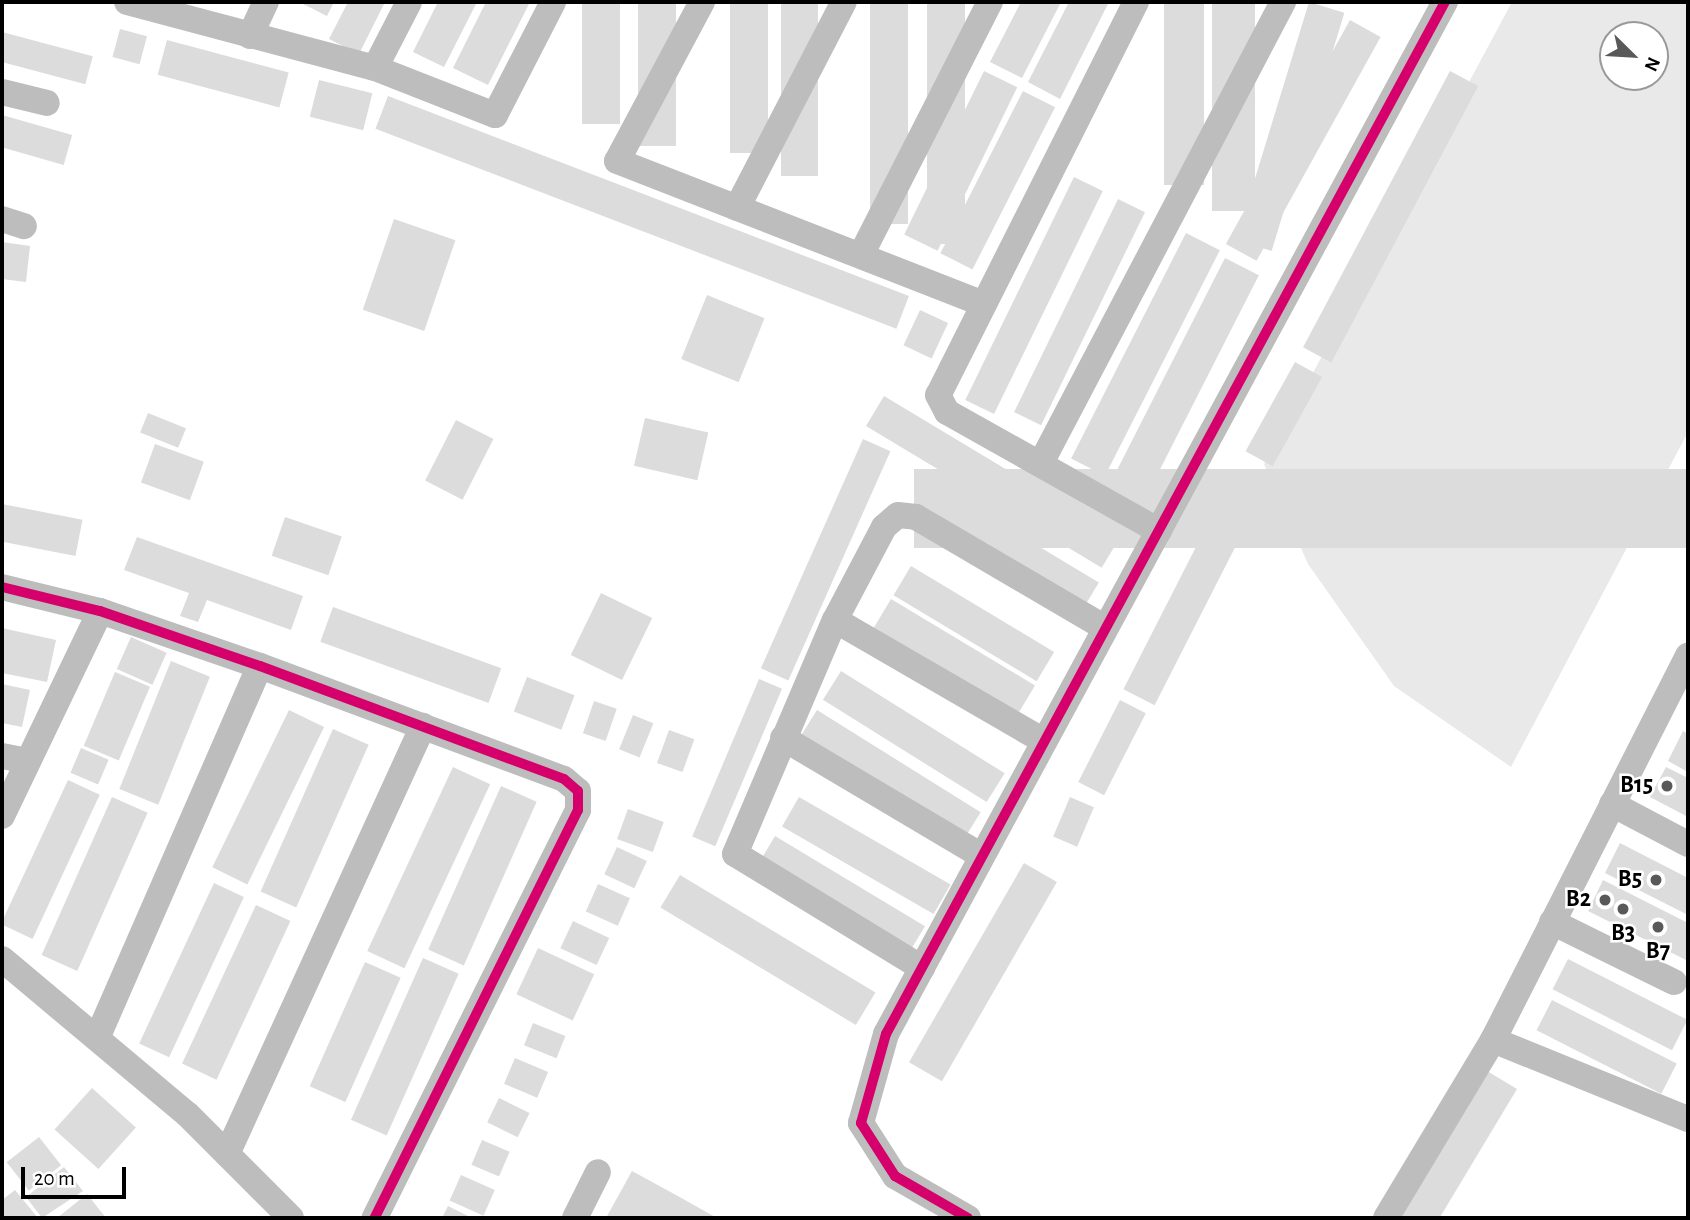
<!DOCTYPE html>
<html>
<head>
<meta charset="utf-8">
<style>
  body { margin:0 }
  #map { position:relative; width:1690px; height:1220px; overflow:hidden; background:#fff; font-family:"Alegreya Sans",sans-serif }
  div>[style] { position:absolute }
  .green>* { inset:0; background:#e9e9e9 }
  .building>* { inset:0; background:#dcdcdc; transform-origin:0 0 }
  .minor>* { height:26px; margin:-13px; padding:0 13px; transform-origin:13px; border-radius:13px; background:#bdbdbd }
  .cycleway>* { height:10px; margin:-5px; padding:0 5px; transform-origin:5px; border-radius:5px; background:#d6006c }
  .dots>* { width:19px; height:19px; translate:-50% -50%; box-sizing:border-box; border:4px solid #fff; border-radius:50% }
  span { translate:-50% -50%; white-space:nowrap; text-align:center; line-height:1.15; -webkit-text-stroke:5px #fff; paint-order:stroke }
  .poi-label { font-size:24px; color:#000; font-weight:700 }
  .right { translate:-100% -50%; text-align:right }
  .frame { position:absolute; inset:0; border:4px solid #000; pointer-events:none }
  .north { position:absolute; left:1599px; top:21px; width:70px; height:70px; box-sizing:border-box; background:#fff; border:2px solid #999; border-radius:50%; rotate:114deg; font-size:19px; font-weight:700; line-height:28px; text-align:center; color:#000 }
  .north::after { content:''; display:block; margin:auto; width:24px; height:32px; background:#595959; clip-path:polygon(50% 0,100% 100%,50% 72%,0 100%) }
  .scale { position:absolute; left:21px; top:1167px; width:105px; height:32px; box-sizing:border-box; border:4px solid #000; border-top:0; padding-left:9px; font-size:21px; line-height:24px; white-space:nowrap; color:#000; -webkit-text-stroke:5px #fff; paint-order:stroke }
</style>
</head>
<body>
<div id="map">
  <div class="green">
    <div style="clip-path:polygon(evenodd,1512px 2px,1688px 2px,1688px 432px,1511px 767px,1394px 686px,1308px 564px,1264px 464px,1512px 2px,1613px 35px,1655px 35px,1655px 77px,1613px 77px,1613px 35px)"></div>
  </div>
  <div class="building">
    <div style="clip-path:polygon(299px 2px,334px 2px,327px 16px)"></div>
    <div style="clip-path:polygon(348px 2px,385px 2px,359px 54px,329px 39px)"></div>
    <div style="clip-path:polygon(438px 2px,477px 2px,444px 67px,413px 52px)"></div>
    <div style="clip-path:polygon(486px 2px,530px 2px,488px 85px,453px 68px)"></div>
    <div style="left:582px;top:2px;width:38px;height:122px"></div>
    <div style="left:638px;top:2px;width:38px;height:144px"></div>
    <div style="left:730px;top:2px;width:38px;height:151px"></div>
    <div style="left:781px;top:2px;width:37px;height:174px"></div>
    <div style="left:870px;top:2px;width:38px;height:222px"></div>
    <div style="left:927px;top:2px;width:38px;height:242px"></div>
    <div style="clip-path:polygon(1021px 2px,1061px 2px,1022px 78px,990px 62px)"></div>
    <div style="clip-path:polygon(1069px 2px,1109px 2px,1060px 99px,1028px 82px)"></div>
    <div style="left:1164px;top:2px;width:40px;height:183px"></div>
    <div style="left:1212px;top:2px;width:43px;height:209px"></div>
    <div style="left:1309px;top:2px;width:37px;height:249px;rotate:17deg"></div>
    <div style="left:1350px;top:20px;width:35px;height:256px;rotate:29deg"></div>
    <div style="left:120px;top:29px;width:28px;height:29px;rotate:15deg"></div>
    <div style="left:2px;top:32px;width:94px;height:29px;rotate:15deg"></div>
    <div style="left:167px;top:40px;width:126px;height:36px;rotate:15deg"></div>
    <div style="left:984px;top:71px;width:37px;height:182px;rotate:26deg"></div>
    <div style="left:1450px;top:71px;width:32px;height:313px;rotate:28deg"></div>
    <div style="left:319px;top:80px;width:55px;height:38px;rotate:14deg"></div>
    <div style="left:1023px;top:91px;width:36px;height:182px;rotate:27deg"></div>
    <div style="left:388px;top:96px;width:558px;height:35px;rotate:21deg"></div>
    <div style="left:2px;top:115px;width:73px;height:31px;rotate:16deg"></div>
    <div style="left:1074px;top:177px;width:32px;height:248px;rotate:26deg"></div>
    <div style="left:1118px;top:199px;width:30px;height:237px;rotate:26deg"></div>
    <div style="left:394px;top:219px;width:65px;height:96px;rotate:19deg"></div>
    <div style="left:1186px;top:233px;width:38px;height:253px;rotate:27deg"></div>
    <div style="clip-path:polygon(2px 242px,30px 246px,26px 282px,2px 279px)"></div>
    <div style="left:1225px;top:258px;width:38px;height:251px;rotate:27deg"></div>
    <div style="left:707px;top:295px;width:62px;height:69px;rotate:22deg"></div>
    <div style="left:920px;top:310px;width:31px;height:39px;rotate:25deg"></div>
    <div style="left:1295px;top:362px;width:31px;height:102px;rotate:29deg"></div>
    <div style="left:884px;top:396px;width:275px;height:35px;rotate:31deg"></div>
    <div style="left:148px;top:413px;width:41px;height:21px;rotate:22deg"></div>
    <div style="left:645px;top:418px;width:65px;height:49px;rotate:13deg"></div>
    <div style="left:456px;top:420px;width:42px;height:68px;rotate:27deg"></div>
    <div style="left:863px;top:439px;width:30px;height:251px;rotate:24deg"></div>
    <div style="left:155px;top:444px;width:52px;height:41px;rotate:20deg"></div>
    <div style="left:1688px;top:469px;width:79px;height:774px;rotate:90deg"></div>
    <div style="left:930px;top:481px;width:197px;height:31px;rotate:31deg"></div>
    <div style="left:1226px;top:488px;width:35px;height:226px;rotate:27deg"></div>
    <div style="left:2px;top:504px;width:82px;height:37px;rotate:11deg"></div>
    <div style="left:285px;top:517px;width:60px;height:41px;rotate:19deg"></div>
    <div style="clip-path:polygon(137px 537px,303px 596px,291px 630px,207px 600px,198px 622px,180px 616px,189px 593px,124px 570px)"></div>
    <div style="left:911px;top:566px;width:167px;height:34px;rotate:31deg"></div>
    <div style="left:601px;top:593px;width:57px;height:69px;rotate:26deg"></div>
    <div style="left:891px;top:599px;width:168px;height:34px;rotate:31deg"></div>
    <div style="left:333px;top:607px;width:179px;height:37px;rotate:20deg"></div>
    <div style="clip-path:polygon(2px 628px,56px 640px,47px 682px,2px 673px)"></div>
    <div style="left:131px;top:637px;width:39px;height:35px;rotate:24deg"></div>
    <div style="left:171px;top:661px;width:42px;height:138px;rotate:22deg"></div>
    <div style="left:841px;top:671px;width:193px;height:34px;rotate:32deg"></div>
    <div style="left:115px;top:672px;width:38px;height:80px;rotate:23deg"></div>
    <div style="left:527px;top:677px;width:51px;height:37px;rotate:21deg"></div>
    <div style="left:759px;top:679px;width:25px;height:171px;rotate:23deg"></div>
    <div style="clip-path:polygon(2px 684px,30px 690px,22px 727px,2px 723px)"></div>
    <div style="left:1120px;top:700px;width:29px;height:92px;rotate:27deg"></div>
    <div style="left:594px;top:701px;width:24px;height:34px;rotate:19deg"></div>
    <div style="left:289px;top:710px;width:39px;height:175px;rotate:26deg"></div>
    <div style="left:817px;top:710px;width:193px;height:35px;rotate:32deg"></div>
    <div style="left:633px;top:715px;width:22px;height:37px;rotate:22deg"></div>
    <div style="left:333px;top:729px;width:39px;height:178px;rotate:24deg"></div>
    <div style="left:669px;top:730px;width:27px;height:35px;rotate:20deg"></div>
    <div style="clip-path:polygon(1683px 731px,1688px 734px,1688px 772px,1668px 761px)"></div>
    <div style="left:81px;top:748px;width:30px;height:27px;rotate:23deg"></div>
    <div style="left:453px;top:767px;width:41px;height:203px;rotate:25deg"></div>
    <div style="clip-path:polygon(1666px 767px,1688px 778px,1688px 817px,1650px 797px)"></div>
    <div style="left:68px;top:780px;width:35px;height:159px;rotate:25deg"></div>
    <div style="left:501px;top:786px;width:39px;height:179px;rotate:24deg"></div>
    <div style="left:112px;top:797px;width:39px;height:173px;rotate:24deg"></div>
    <div style="left:799px;top:797px;width:175px;height:34px;rotate:30deg"></div>
    <div style="left:1070px;top:797px;width:26px;height:43px;rotate:23deg"></div>
    <div style="left:628px;top:809px;width:38px;height:32px;rotate:20deg"></div>
    <div style="left:775px;top:836px;width:175px;height:34px;rotate:31deg"></div>
    <div style="clip-path:polygon(1620px 843px,1688px 878px,1688px 915px,1605px 873px)"></div>
    <div style="left:617px;top:847px;width:33px;height:30px;rotate:25deg"></div>
    <div style="left:1024px;top:863px;width:38px;height:230px;rotate:30deg"></div>
    <div style="left:680px;top:875px;width:228px;height:38px;rotate:31deg"></div>
    <div style="clip-path:polygon(1603px 880px,1688px 923px,1688px 961px,1588px 911px)"></div>
    <div style="left:214px;top:883px;width:33px;height:177px;rotate:25deg"></div>
    <div style="left:598px;top:884px;width:35px;height:30px;rotate:24deg"></div>
    <div style="left:256px;top:905px;width:38px;height:175px;rotate:25deg"></div>
    <div style="left:573px;top:921px;width:40px;height:30px;rotate:25deg"></div>
    <div style="left:538px;top:948px;width:62px;height:51px;rotate:25deg"></div>
    <div style="left:423px;top:958px;width:39px;height:177px;rotate:24deg"></div>
    <div style="left:1568px;top:959px;width:134px;height:34px;rotate:27deg"></div>
    <div style="left:365px;top:962px;width:39px;height:136px;rotate:24deg"></div>
    <div style="left:1552px;top:1000px;width:140px;height:34px;rotate:27deg"></div>
    <div style="left:533px;top:1023px;width:35px;height:24px;rotate:22deg"></div>
    <div style="left:515px;top:1058px;width:36px;height:28px;rotate:23deg"></div>
    <div style="left:1487px;top:1071px;width:35px;height:170px;rotate:31deg"></div>
    <div style="left:92px;top:1088px;width:59px;height:56px;rotate:42deg"></div>
    <div style="left:499px;top:1098px;width:34px;height:27px;rotate:26deg"></div>
    <div style="left:39px;top:1137px;width:36px;height:41px;rotate:52deg"></div>
    <div style="left:482px;top:1140px;width:30px;height:27px;rotate:23deg"></div>
    <div style="clip-path:polygon(64px 1167px,83px 1191px,42px 1218px,26px 1197px)"></div>
    <div style="clip-path:polygon(632px 1171px,676px 1195px,717px 1218px,606px 1218px)"></div>
    <div style="left:461px;top:1175px;width:37px;height:28px;rotate:24deg"></div>
    <div style="clip-path:polygon(15px 1190px,38px 1218px,2px 1218px,2px 1200px)"></div>
    <div style="clip-path:polygon(87px 1194px,106px 1218px,57px 1218px)"></div>
    <div style="clip-path:polygon(448px 1206px,472px 1218px,442px 1218px)"></div>
  </div>
  <div class="minor">
    <div style="left:127px;top:2px;width:257px;rotate:14.9deg"></div>
    <div style="left:375px;top:68px;width:129px;rotate:21.4deg"></div>
    <div style="left:495px;top:115px;width:127px;rotate:-62.8deg"></div>
    <div style="left:702px;top:2px;width:180px;rotate:118.1deg"></div>
    <div style="left:617px;top:161px;width:391px;rotate:21.3deg"></div>
    <div style="left:1136px;top:2px;width:440px;rotate:116.7deg"></div>
    <div style="left:938px;top:395px;width:19px;rotate:62deg"></div>
    <div style="left:947px;top:412px;width:243px;rotate:29.3deg"></div>
    <div style="left:250px;top:36px;width:38px;rotate:-65deg"></div>
    <div style="left:375px;top:68px;width:74px;rotate:-62.7deg"></div>
    <div style="left:2px;top:92px;width:46px;rotate:13.7deg"></div>
    <div style="left:737px;top:208px;width:232px;rotate:-62.6deg"></div>
    <div style="left:2px;top:219px;width:23px;rotate:18deg"></div>
    <div style="left:861px;top:255px;width:284px;rotate:-63deg"></div>
    <div style="left:1041px;top:463px;width:521px;rotate:-62.3deg"></div>
    <div style="left:2px;top:587px;width:101px;rotate:13.8deg"></div>
    <div style="left:100px;top:611px;width:169px;rotate:19deg"></div>
    <div style="left:260px;top:666px;width:324px;rotate:20.4deg"></div>
    <div style="left:564px;top:779px;width:18px;rotate:41deg"></div>
    <div style="left:578px;top:791px;width:19px;rotate:90deg"></div>
    <div style="left:578px;top:810px;width:456px;rotate:116.5deg"></div>
    <div style="left:835px;top:620px;width:241px;rotate:30.1deg"></div>
    <div style="left:783px;top:738px;width:231px;rotate:30.7deg"></div>
    <div style="left:2px;top:756px;width:26px;rotate:11deg"></div>
    <div style="left:1612px;top:804px;width:86px;rotate:27.8deg"></div>
    <div style="left:2px;top:816px;width:227px;rotate:-64.4deg"></div>
    <div style="left:1552px;top:922px;width:136px;rotate:26.2deg"></div>
    <div style="left:2px;top:959px;width:241px;rotate:40deg"></div>
    <div style="left:187px;top:1114px;width:147px;rotate:45deg"></div>
    <div style="left:922px;top:968px;width:219px;rotate:-148.6deg"></div>
    <div style="left:735px;top:854px;width:254px;rotate:-66.9deg"></div>
    <div style="left:835px;top:620px;width:105px;rotate:-62.2deg"></div>
    <div style="left:884px;top:527px;width:18px;rotate:-41deg"></div>
    <div style="left:898px;top:515px;width:18px;rotate:6deg"></div>
    <div style="left:916px;top:517px;width:219px;rotate:30.4deg"></div>
    <div style="left:98px;top:1036px;width:404px;rotate:-66.4deg"></div>
    <div style="left:1493px;top:1040px;width:210px;rotate:22.1deg"></div>
    <div style="left:227px;top:1154px;width:471px;rotate:-65.4deg"></div>
    <div style="left:575px;top:1218px;width:51px;rotate:-63.4deg"></div>
    <div style="left:968px;top:1218px;width:84px;rotate:-150.1deg"></div>
    <div style="left:895px;top:1176px;width:63px;rotate:-122.7deg"></div>
    <div style="left:861px;top:1123px;width:92px;rotate:-74.3deg"></div>
    <div style="left:886px;top:1034px;width:1174px;rotate:-61.56deg"></div>
    <div style="left:1386px;top:1218px;width:208px;rotate:-59deg"></div>
    <div style="left:1493px;top:1040px;width:431px;rotate:-63.1deg"></div>
  </div>
  <div class="cycleway">
    <div style="left:2px;top:587px;width:101px;rotate:13.8deg"></div>
    <div style="left:100px;top:611px;width:169px;rotate:19deg"></div>
    <div style="left:260px;top:666px;width:324px;rotate:20.4deg"></div>
    <div style="left:564px;top:779px;width:18px;rotate:41deg"></div>
    <div style="left:578px;top:791px;width:19px;rotate:90deg"></div>
    <div style="left:578px;top:810px;width:456px;rotate:116.5deg"></div>
    <div style="left:968px;top:1218px;width:84px;rotate:-150.1deg"></div>
    <div style="left:895px;top:1176px;width:63px;rotate:-122.7deg"></div>
    <div style="left:861px;top:1123px;width:92px;rotate:-74.3deg"></div>
    <div style="left:886px;top:1034px;width:1174px;rotate:-61.56deg"></div>
  </div>
  <div class="dots">
    <div style="left:1667px;top:786px;background:#595959"></div>
    <div style="left:1656px;top:880px;background:#595959"></div>
    <div style="left:1605px;top:900px;background:#595959"></div>
    <div style="left:1623px;top:909px;background:#595959"></div>
    <div style="left:1658px;top:927px;background:#595959"></div>
  </div>
  <div class="poi-label">
    <span class="right" style="left:1653px;top:786px">B15</span>
    <span class="right" style="left:1642px;top:880px">B5</span>
    <span class="right" style="left:1591px;top:900px">B2</span>
    <span style="left:1623px;top:934px">B3</span>
    <span style="left:1658px;top:952px">B7</span>
  </div>
  <div class="frame"></div>
  <div class="north">N</div>
  <div class="scale">20 m</div>
</div>
</body>
</html>
